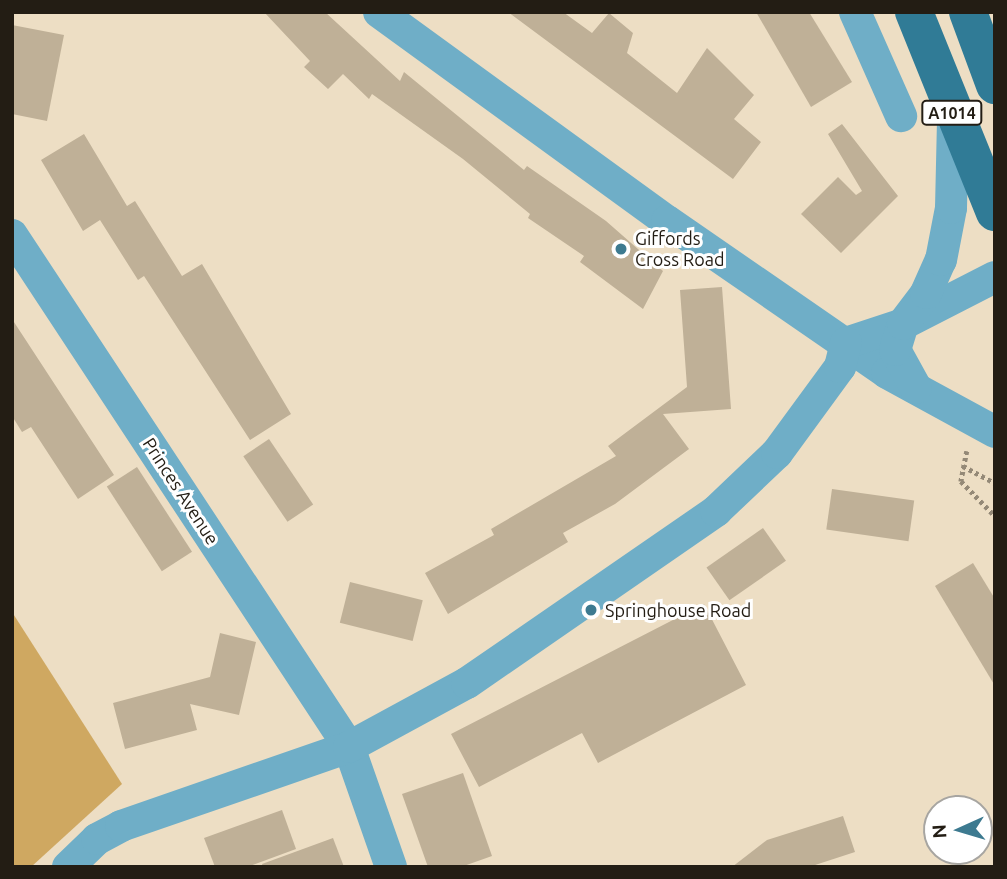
<!DOCTYPE html>
<html>
<head>
<meta charset="utf-8">
<style>
  body { margin:0 }
  #map { position:relative; width:1007px; height:879px; overflow:hidden; background:#eddec4; font-family:Ubuntu,sans-serif }
  div>[style] { position:absolute }
  .green>* { inset:0; background:#cfa861 }
  .building>* { inset:0; background:#bfb097; transform-origin:0 0 }
  .path>* { height:4.5px; margin-top:-2.25px; transform-origin:0; background:repeating-linear-gradient(90deg,#948977 0 3.5px,transparent 0 7px) }
  .street>* { height:32px; margin:-16px; padding:0 16px; transform-origin:16px; border-radius:16px; background:#6faec7 }
  .primary>* { height:38px; margin:-19px; padding:0 19px; transform-origin:19px; border-radius:19px; background:#307b96 }
  .dots>* { width:19px; height:19px; translate:-50% -50%; box-sizing:border-box; border:4px solid #fff; border-radius:50% }
  span { translate:-50% -50%; white-space:nowrap; text-align:center; line-height:1.15; -webkit-text-stroke:6px #fff; paint-order:stroke }
  .shield-label span { padding:2px 5px; background:#fff; border:2px solid; border-radius:5px; -webkit-text-stroke-width:0 }
  .shield-label { font-size:16px; color:#231d14; font-weight:700 }
  .poi-label { font-size:18px; color:#231d14 }
  .left { translate:0 -50%; text-align:left }
  .street-label { font-size:18px; color:#231d14 }
  .frame { position:absolute; inset:0; border:14px solid #231d14; pointer-events:none }
  .north { position:absolute; left:923px; top:795px; width:70px; height:70px; box-sizing:border-box; background:#fff; border:2px solid #a7a5a1; border-radius:50%; rotate:266deg; font-size:19px; font-weight:700; line-height:28px; text-align:center; color:#231d14 }
  .north::after { content:''; display:block; margin:auto; width:24px; height:32px; background:#3d7a90; clip-path:polygon(50% 0,100% 100%,50% 72%,0 100%) }
</style>
</head>
<body>
<div id="map">
  <div class="green">
    <div style="clip-path:polygon(12px 612px,122px 784px,31px 867px,12px 867px)"></div>
  </div>
  <div class="building">
    <div style="clip-path:polygon(264px 12px,325px 12px,400px 81px,404px 72px,524px 170px,527px 166px,606px 221px,663px 271px,643px 309px,580px 262px,584px 256px,528px 218px,530px 214px,463px 159px,372px 94px,369px 99px,343px 74px,328px 89px,304px 67px,310px 61px)"></div>
    <div style="clip-path:polygon(508px 12px,563px 12px,592px 33px,609px 13px,633px 33px,627px 53px,677px 93px,707px 48px,754px 95px,734px 119px,761px 142px,733px 179px)"></div>
    <div style="clip-path:polygon(756px 12px,809px 12px,852px 82px,811px 107px)"></div>
    <div style="clip-path:polygon(12px 25px,64px 35px,47px 121px,12px 114px)"></div>
    <div style="clip-path:polygon(842px 124px,898px 196px,841px 253px,801px 214px,838px 177px,856px 195px,862px 191px,828px 134px)"></div>
    <div style="clip-path:polygon(84px 134px,127px 206px,135px 201px,182px 276px,202px 264px,291px 414px,250px 440px,144px 276px,138px 280px,100px 220px,83px 231px,41px 160px)"></div>
    <div style="clip-path:polygon(722px 287px,731px 409px,663px 414px,689px 449px,615px 504px,563px 533px,568px 542px,448px 614px,425px 573px,494px 535px,491px 529px,616px 456px,608px 446px,687px 387px,680px 290px)"></div>
    <div style="clip-path:polygon(12px 319px,114px 475px,78px 499px,31px 427px,22px 432px,12px 416px)"></div>
    <div style="left:269px;top:439px;width:79px;height:31px;rotate:56deg"></div>
    <div style="left:137px;top:467px;width:101px;height:36px;rotate:57deg"></div>
    <div style="left:832px;top:489px;width:83px;height:41px;rotate:8deg"></div>
    <div style="left:763px;top:528px;width:40px;height:69px;rotate:55deg"></div>
    <div style="clip-path:polygon(973px 563px,995px 599px,995px 686px,935px 586px)"></div>
    <div style="left:350px;top:582px;width:75px;height:42px;rotate:14deg"></div>
    <div style="clip-path:polygon(704px 604px,746px 685px,598px 763px,582px 733px,479px 787px,451px 734px)"></div>
    <div style="clip-path:polygon(220px 633px,256px 642px,239px 715px,190px 704px,197px 730px,125px 749px,113px 703px,210px 677px)"></div>
    <div style="clip-path:polygon(463px 773px,492px 856px,461px 867px,428px 867px,402px 794px)"></div>
    <div style="clip-path:polygon(282px 810px,296px 849px,247px 867px,215px 867px,204px 838px)"></div>
    <div style="clip-path:polygon(843px 816px,855px 852px,809px 867px,732px 867px,767px 840px)"></div>
    <div style="clip-path:polygon(333px 838px,344px 867px,263px 867px,262px 864px)"></div>
  </div>
  <div class="path">
    <div style="left:967px;top:451px;width:31px;rotate:101deg"></div>
    <div style="left:961px;top:481px;width:49px;rotate:45.8deg"></div>
    <div style="left:963px;top:466px;width:36px;rotate:28deg"></div>
  </div>
  <div class="street">
    <div style="left:379px;top:12px;width:356px;rotate:36deg"></div>
    <div style="left:667px;top:221px;width:267px;rotate:34.6deg"></div>
    <div style="left:887px;top:373px;width:123px;rotate:28.6deg"></div>
    <div style="left:855px;top:12px;width:114px;rotate:66.1deg"></div>
    <div style="left:12px;top:235px;width:613px;rotate:56.65deg"></div>
    <div style="left:349px;top:747px;width:127px;rotate:70.7deg"></div>
    <div style="left:846px;top:343px;width:60px;rotate:-18.4deg"></div>
    <div style="left:903px;top:324px;width:103px;rotate:-27.1deg"></div>
    <div style="left:916px;top:388px;width:43px;rotate:-118.9deg"></div>
    <div style="left:895px;top:350px;width:27px;rotate:-73deg"></div>
    <div style="left:903px;top:324px;width:39px;rotate:-53deg"></div>
    <div style="left:926px;top:293px;width:36px;rotate:-66deg"></div>
    <div style="left:941px;top:260px;width:53px;rotate:-79.1deg"></div>
    <div style="left:951px;top:208px;width:91px;rotate:-88.7deg"></div>
    <div style="left:68px;top:867px;width:40px;rotate:-44deg"></div>
    <div style="left:97px;top:839px;width:27px;rotate:-28deg"></div>
    <div style="left:121px;top:826px;width:241px;rotate:-19.1deg"></div>
    <div style="left:349px;top:747px;width:134px;rotate:-28.5deg"></div>
    <div style="left:467px;top:683px;width:303px;rotate:-34.6deg"></div>
    <div style="left:716px;top:511px;width:84px;rotate:-43.6deg"></div>
    <div style="left:777px;top:453px;width:107px;rotate:-53.8deg"></div>
    <div style="left:840px;top:367px;width:25px;rotate:-76deg"></div>
  </div>
  <div class="primary">
    <div style="left:914px;top:12px;width:216px;rotate:68deg"></div>
    <div style="left:968px;top:12px;width:78px;rotate:69.7deg"></div>
  </div>
  <div class="dots">
    <div style="left:621px;top:249px;background:#3d7a90"></div>
    <div style="left:591px;top:610px;background:#3d7a90"></div>
  </div>
  <div class="shield-label">
    <span style="left:952px;top:113px">A1014</span>
  </div>
  <div class="poi-label">
    <span class="left" style="left:635px;top:249px">Giffords<br>Cross Road</span>
    <span class="left" style="left:605px;top:610px">Springhouse Road</span>
  </div>
  <div class="street-label">
    <span style="left:181px;top:491px;rotate:57deg">Princes Avenue</span>
  </div>
  <div class="frame"></div>
  <div class="north">N</div>
</div>
</body>
</html>
